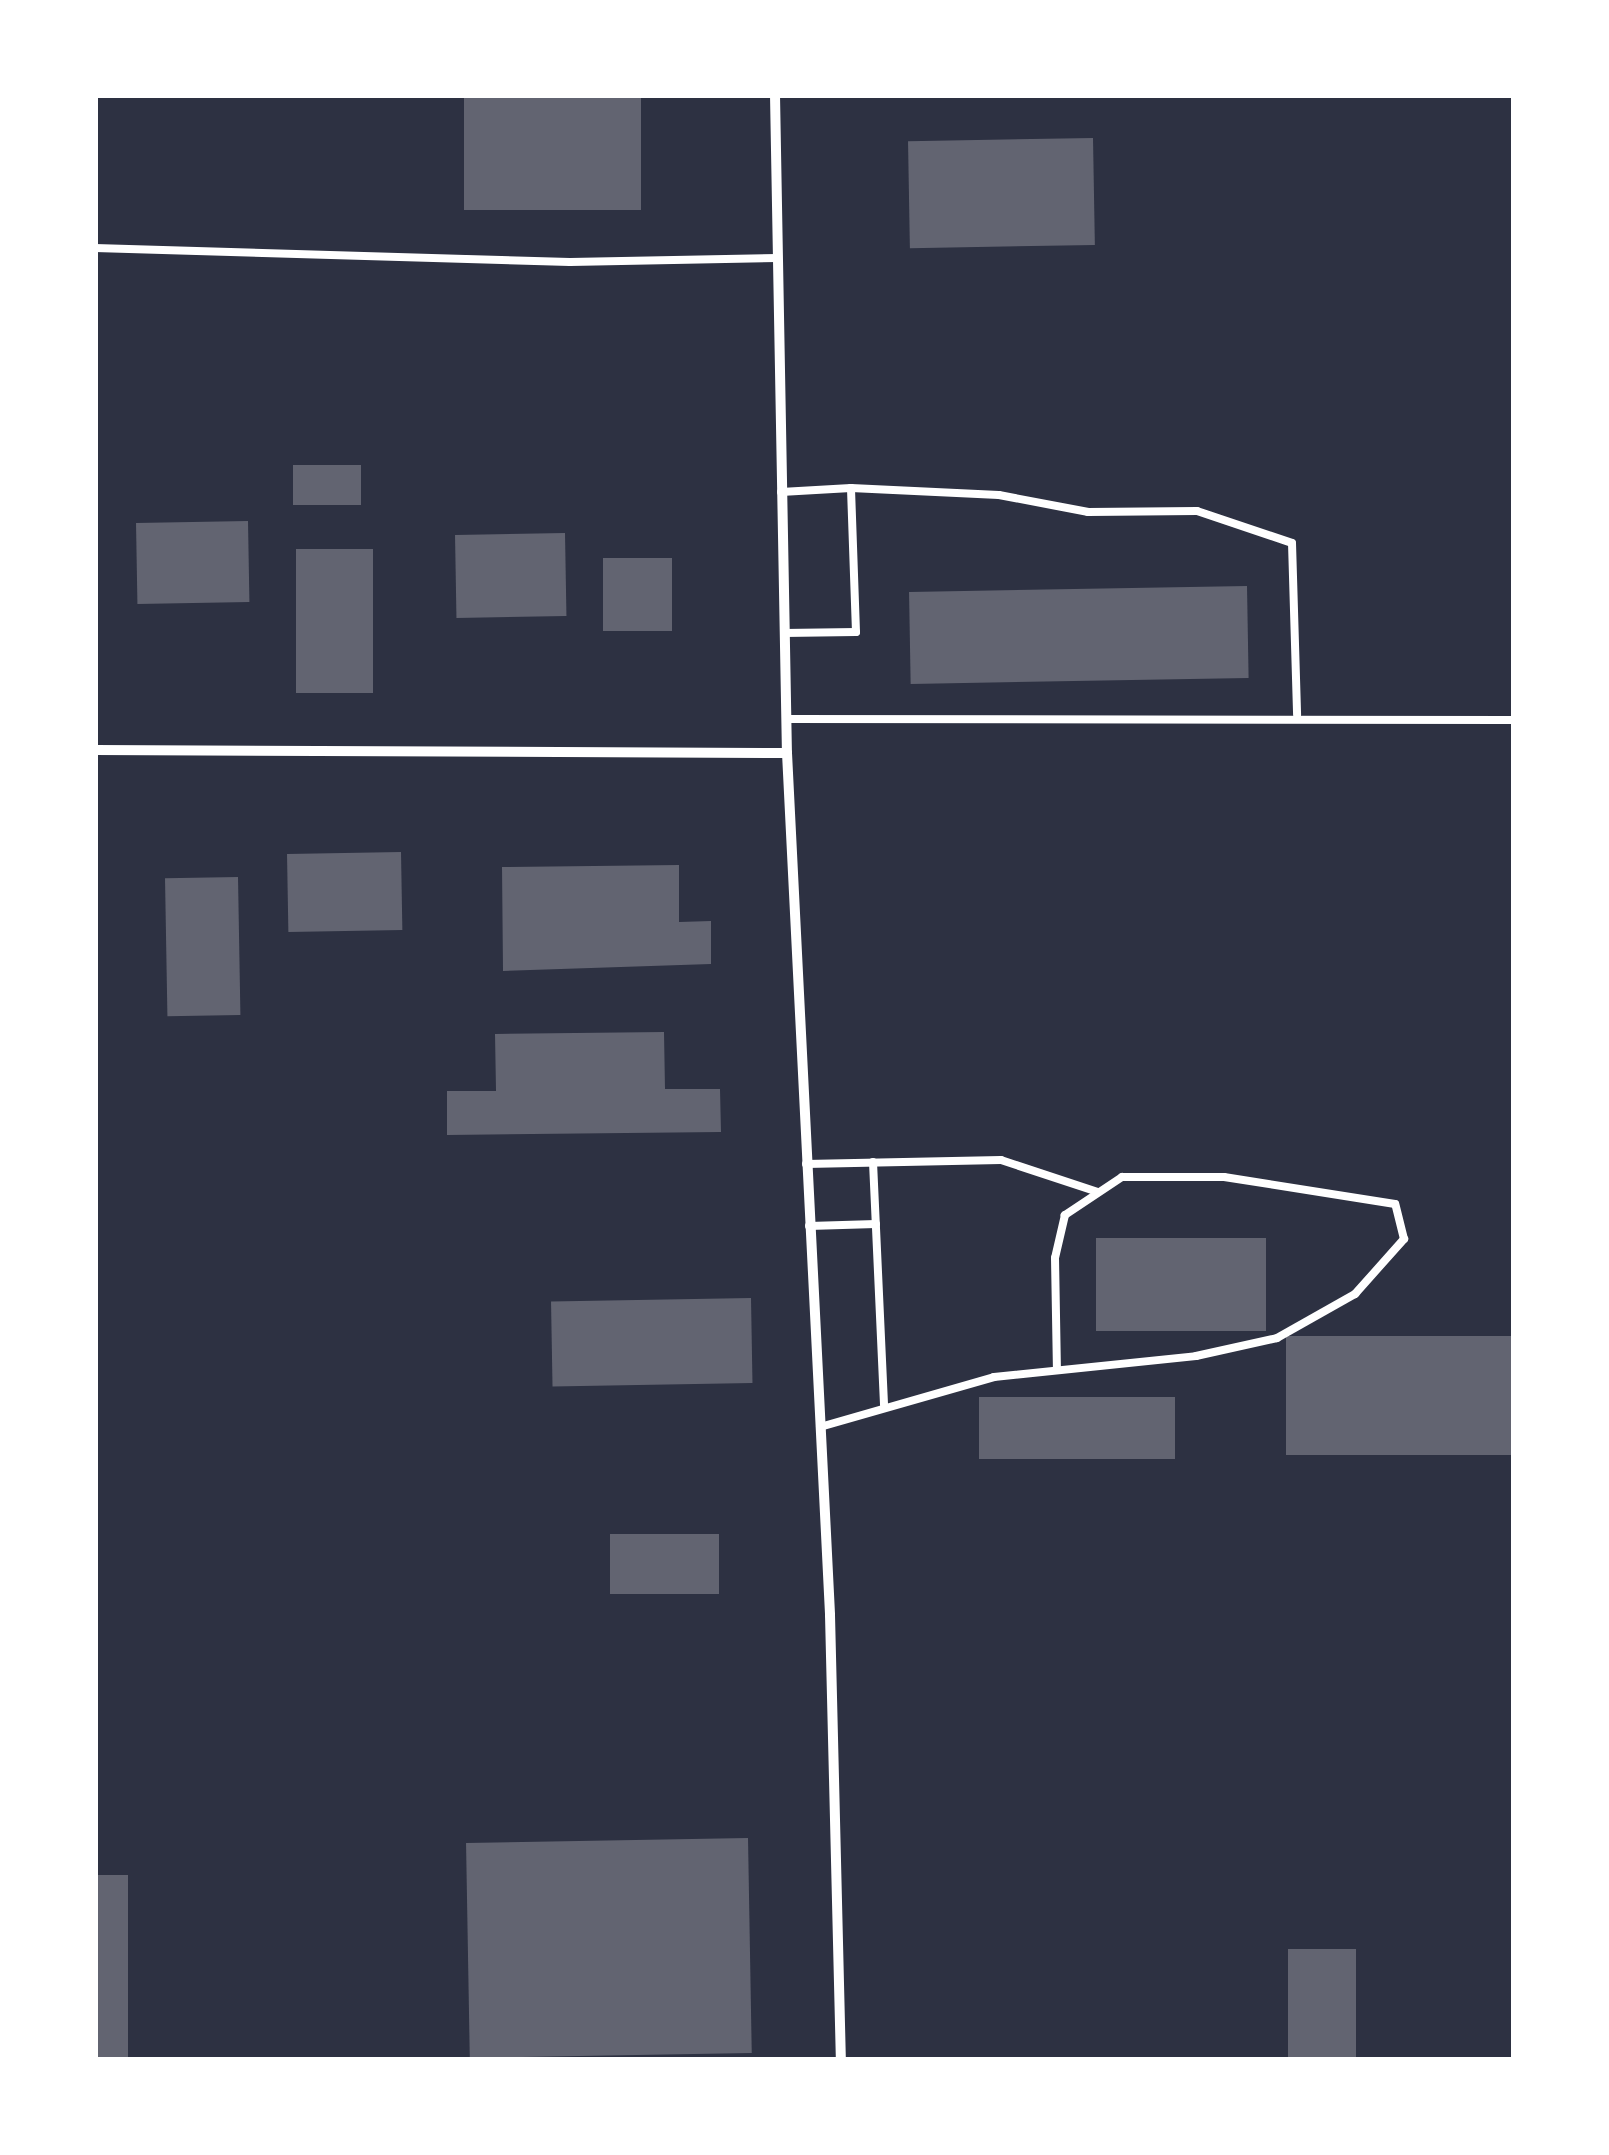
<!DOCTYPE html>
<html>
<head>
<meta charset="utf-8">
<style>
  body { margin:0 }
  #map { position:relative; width:1609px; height:2155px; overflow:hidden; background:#2d3142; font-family:"Noto Sans",sans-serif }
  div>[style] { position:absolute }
  .building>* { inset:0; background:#626471; transform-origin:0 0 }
  .service>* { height:8px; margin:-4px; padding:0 4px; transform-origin:4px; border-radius:4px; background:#fff }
  .minor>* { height:10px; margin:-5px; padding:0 5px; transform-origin:5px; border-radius:5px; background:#fff }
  span { translate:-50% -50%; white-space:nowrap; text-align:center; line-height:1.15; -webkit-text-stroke:10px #fff; paint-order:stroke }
  .frame { position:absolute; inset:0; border:98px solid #fff; pointer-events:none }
</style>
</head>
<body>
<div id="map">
  <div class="building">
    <div style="left:464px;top:95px;width:177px;height:115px"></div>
    <div style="left:1093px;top:138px;width:107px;height:185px;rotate:89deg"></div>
    <div style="left:293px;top:465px;width:68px;height:40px"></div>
    <div style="left:248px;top:521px;width:81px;height:112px;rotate:89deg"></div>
    <div style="left:565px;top:533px;width:83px;height:110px;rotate:89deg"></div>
    <div style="left:373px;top:549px;width:144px;height:77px;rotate:90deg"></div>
    <div style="left:603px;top:558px;width:69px;height:73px"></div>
    <div style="left:1247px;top:586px;width:92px;height:338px;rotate:89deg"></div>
    <div style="left:401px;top:852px;width:78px;height:114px;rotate:89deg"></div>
    <div style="clip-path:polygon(679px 865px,679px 922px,711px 921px,711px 964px,503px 971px,502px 867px)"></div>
    <div style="left:238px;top:877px;width:138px;height:73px;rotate:89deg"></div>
    <div style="clip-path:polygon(664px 1032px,665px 1089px,720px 1089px,721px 1132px,447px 1135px,447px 1091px,496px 1091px,495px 1034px)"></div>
    <div style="left:1266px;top:1238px;width:93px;height:170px;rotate:90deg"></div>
    <div style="left:751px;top:1298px;width:85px;height:200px;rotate:89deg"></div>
    <div style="left:1514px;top:1336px;width:119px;height:228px;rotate:90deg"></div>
    <div style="left:1175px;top:1397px;width:62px;height:196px;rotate:90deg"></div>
    <div style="left:719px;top:1534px;width:60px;height:109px;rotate:90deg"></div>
    <div style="left:748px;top:1838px;width:215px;height:282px;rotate:89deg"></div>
    <div style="left:95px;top:1875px;width:33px;height:185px"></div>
    <div style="left:1288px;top:1949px;width:68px;height:111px"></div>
  </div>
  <div class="service">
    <div style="left:95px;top:248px;width:475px;rotate:1.7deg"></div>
    <div style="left:570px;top:262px;width:207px;rotate:-1.1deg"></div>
    <div style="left:781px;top:492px;width:70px;rotate:-3.3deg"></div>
    <div style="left:784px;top:633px;width:72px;rotate:-0.8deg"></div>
    <div style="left:856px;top:632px;width:144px;rotate:-92deg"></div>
    <div style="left:851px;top:488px;width:148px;rotate:2.7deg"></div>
    <div style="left:999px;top:495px;width:91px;rotate:10.8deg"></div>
    <div style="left:1088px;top:512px;width:109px;rotate:-0.5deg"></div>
    <div style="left:1197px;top:511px;width:100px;rotate:18.6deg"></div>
    <div style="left:1292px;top:543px;width:172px;rotate:88.3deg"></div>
    <div style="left:786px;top:719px;width:728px;rotate:0.08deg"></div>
    <div style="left:873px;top:1162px;width:244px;rotate:87.4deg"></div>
    <div style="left:806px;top:1164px;width:195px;rotate:-1.2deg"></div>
    <div style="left:1001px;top:1160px;width:102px;rotate:18.3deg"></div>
    <div style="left:809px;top:1226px;width:67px;rotate:-1.7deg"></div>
    <div style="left:820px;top:1427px;width:181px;rotate:-16deg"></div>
    <div style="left:994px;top:1377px;width:203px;rotate:-5.9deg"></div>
    <div style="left:1196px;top:1356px;width:83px;rotate:-12.5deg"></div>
    <div style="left:1277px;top:1338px;width:90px;rotate:-29.4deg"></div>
    <div style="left:1355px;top:1294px;width:74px;rotate:-48.3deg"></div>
    <div style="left:1404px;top:1239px;width:36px;rotate:-104deg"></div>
    <div style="left:1395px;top:1204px;width:173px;rotate:-171deg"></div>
    <div style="left:1224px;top:1177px;width:102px;rotate:180deg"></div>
    <div style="left:1122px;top:1177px;width:69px;rotate:146.3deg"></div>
    <div style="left:1065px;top:1215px;width:44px;rotate:103.1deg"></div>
    <div style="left:1055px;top:1258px;width:112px;rotate:89deg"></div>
  </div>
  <div class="minor">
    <div style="left:775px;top:95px;width:658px;rotate:88.96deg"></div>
    <div style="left:787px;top:753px;width:863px;rotate:87.14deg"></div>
    <div style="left:830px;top:1615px;width:445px;rotate:88.6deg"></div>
    <div style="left:95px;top:750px;width:692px;rotate:0.25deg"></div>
  </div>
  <div class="frame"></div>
</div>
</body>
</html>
